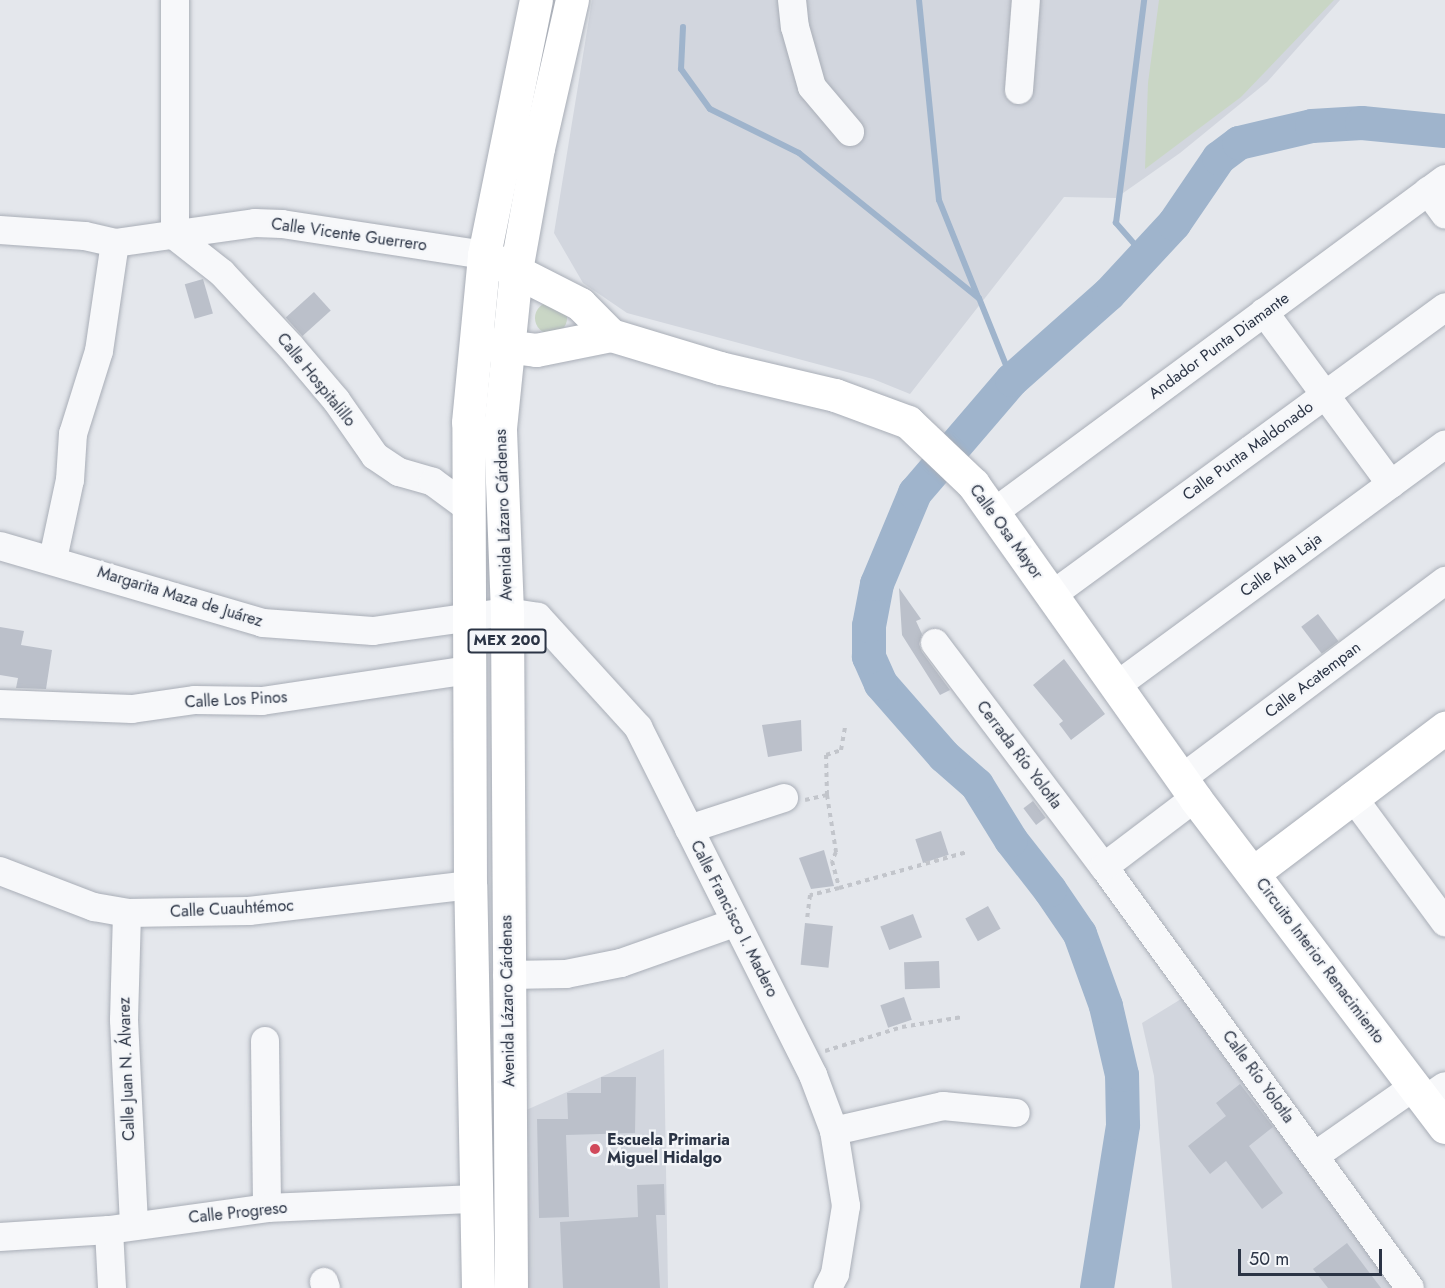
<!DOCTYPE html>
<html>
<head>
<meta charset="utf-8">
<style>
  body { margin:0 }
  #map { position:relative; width:1445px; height:1288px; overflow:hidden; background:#e4e7ec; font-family:Jost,sans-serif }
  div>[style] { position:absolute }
  .built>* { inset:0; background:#d2d6de }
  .green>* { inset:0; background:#c9d6c5 }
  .round { border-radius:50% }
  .stream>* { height:6px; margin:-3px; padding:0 3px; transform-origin:3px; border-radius:3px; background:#9fb4cc }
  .river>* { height:34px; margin:-17px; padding:0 17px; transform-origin:17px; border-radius:17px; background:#9fb4cc }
  .building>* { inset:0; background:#bbc0ca; transform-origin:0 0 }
  .path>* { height:4px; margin-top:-2px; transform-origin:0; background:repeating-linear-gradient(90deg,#c2c5cb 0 4.5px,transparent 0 9px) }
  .roads { filter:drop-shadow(0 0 2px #a9aeb7) drop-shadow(0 0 2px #a9aeb7) }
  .minor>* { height:28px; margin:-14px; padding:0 14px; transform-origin:14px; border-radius:14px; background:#f7f8fa }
  .major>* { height:33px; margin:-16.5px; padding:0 16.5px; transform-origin:16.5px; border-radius:16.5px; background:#fff }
  .dots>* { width:16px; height:16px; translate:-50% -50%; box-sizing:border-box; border:3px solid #f4f6f9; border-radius:50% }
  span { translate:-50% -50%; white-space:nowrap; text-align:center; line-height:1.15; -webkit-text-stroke:4.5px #f4f6f9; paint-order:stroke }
  .shield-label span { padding:2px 4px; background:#f4f6f9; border:2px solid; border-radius:4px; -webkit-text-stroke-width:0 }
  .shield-label { font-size:15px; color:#2b3445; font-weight:700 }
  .street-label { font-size:16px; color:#2b3445 }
  .poi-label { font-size:16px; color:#2b3445; font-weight:700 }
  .left { translate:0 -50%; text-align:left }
  .scale { position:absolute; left:1238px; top:1249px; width:144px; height:27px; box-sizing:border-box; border:3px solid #2b3445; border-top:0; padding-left:8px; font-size:18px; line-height:21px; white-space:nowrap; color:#2b3445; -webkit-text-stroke:4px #f4f6f9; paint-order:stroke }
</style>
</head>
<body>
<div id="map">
  <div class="built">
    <div style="clip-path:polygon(592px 0,1340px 0,1267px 82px,1180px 153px,1116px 198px,1064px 197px,910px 394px,873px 379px,627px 313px,583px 283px,554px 233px)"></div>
    <div style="clip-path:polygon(1186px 996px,1401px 1288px,1172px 1288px,1154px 1076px,1142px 1023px)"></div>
    <div style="clip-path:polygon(664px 1049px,668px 1288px,527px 1288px,524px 1111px)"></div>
  </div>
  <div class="green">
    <div style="clip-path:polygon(1159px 0,1334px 0,1241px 97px,1145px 169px,1148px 83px)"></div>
    <div class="round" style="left:535px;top:302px;width:32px;height:32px"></div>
  </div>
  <div class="stream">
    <div style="left:919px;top:0;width:201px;rotate:84.3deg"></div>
    <div style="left:939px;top:200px;width:105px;rotate:68.1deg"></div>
    <div style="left:683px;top:27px;width:42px;rotate:92.7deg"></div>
    <div style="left:681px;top:69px;width:49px;rotate:54.1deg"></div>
    <div style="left:710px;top:109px;width:99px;rotate:26.3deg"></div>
    <div style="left:799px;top:153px;width:231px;rotate:38.9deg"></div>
    <div style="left:979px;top:298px;width:88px;rotate:68.1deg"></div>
    <div style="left:1144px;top:255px;width:43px;rotate:-131.2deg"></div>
    <div style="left:1116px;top:223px;width:225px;rotate:-82.8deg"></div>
  </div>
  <div class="river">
    <div style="left:1097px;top:1288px;width:165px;rotate:-80.9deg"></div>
    <div style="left:1123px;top:1125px;width:50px;rotate:-91.1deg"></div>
    <div style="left:1122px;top:1075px;width:71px;rotate:-103.1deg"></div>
    <div style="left:1106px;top:1006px;width:77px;rotate:-109.9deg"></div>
    <div style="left:1080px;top:934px;width:53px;rotate:-124.3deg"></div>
    <div style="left:1050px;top:890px;width:63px;rotate:-128deg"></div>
    <div style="left:1011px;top:840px;width:65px;rotate:-121.7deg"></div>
    <div style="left:977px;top:785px;width:44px;rotate:-138.7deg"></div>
    <div style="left:944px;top:756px;width:96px;rotate:-131.2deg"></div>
    <div style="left:881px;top:684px;width:30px;rotate:-114deg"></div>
    <div style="left:869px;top:657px;width:31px;rotate:-90deg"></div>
    <div style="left:869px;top:626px;width:43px;rotate:-79.2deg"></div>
    <div style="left:877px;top:584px;width:99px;rotate:-67.3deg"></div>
    <div style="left:915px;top:493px;width:149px;rotate:-49.4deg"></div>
    <div style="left:1012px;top:380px;width:130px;rotate:-41.6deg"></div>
    <div style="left:1109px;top:294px;width:96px;rotate:-47.1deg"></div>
    <div style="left:1174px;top:224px;width:80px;rotate:-55.7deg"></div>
    <div style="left:1219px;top:158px;width:25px;rotate:-37deg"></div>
    <div style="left:1239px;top:143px;width:75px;rotate:-13.1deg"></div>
    <div style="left:1312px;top:126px;width:50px;rotate:-3.4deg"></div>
    <div style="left:1362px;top:123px;width:83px;rotate:5.5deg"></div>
  </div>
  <div class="building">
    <div style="left:203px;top:279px;width:36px;height:19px;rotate:74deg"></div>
    <div style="left:314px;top:292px;width:25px;height:38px;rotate:48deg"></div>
    <div style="clip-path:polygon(899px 588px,921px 619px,916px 621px,922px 634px,919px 644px,922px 652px,950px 690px,940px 695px,902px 635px)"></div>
    <div style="left:1318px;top:614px;width:34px;height:21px;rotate:53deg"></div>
    <div style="clip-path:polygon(0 627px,24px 631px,21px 645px,52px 650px,46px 689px,16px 688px,18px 678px,0 675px)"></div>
    <div style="clip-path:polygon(1064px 659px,1105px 714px,1071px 740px,1059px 724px,1063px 721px,1033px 685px)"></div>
    <div style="clip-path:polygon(801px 720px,802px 751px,768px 757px,762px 725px)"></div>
    <div style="left:1033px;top:801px;width:21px;height:12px;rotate:53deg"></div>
    <div style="left:941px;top:831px;width:25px;height:27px;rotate:72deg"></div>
    <div style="clip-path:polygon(824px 850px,834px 886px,811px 889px,799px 858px)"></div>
    <div style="left:988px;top:906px;width:26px;height:26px;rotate:61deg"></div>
    <div style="left:913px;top:914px;width:25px;height:35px;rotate:69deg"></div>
    <div style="left:805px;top:923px;width:28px;height:42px;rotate:6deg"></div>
    <div style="left:939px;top:961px;width:27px;height:35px;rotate:88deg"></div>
    <div style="left:904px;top:997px;width:24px;height:25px;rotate:71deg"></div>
    <div style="clip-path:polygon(601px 1077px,636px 1077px,635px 1133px,566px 1135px,569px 1217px,539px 1218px,537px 1119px,568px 1119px,567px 1093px,601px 1093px)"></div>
    <div style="clip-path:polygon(1240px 1084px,1273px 1127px,1249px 1146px,1283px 1193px,1262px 1209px,1226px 1161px,1210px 1174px,1188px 1146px,1226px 1116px,1216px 1103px)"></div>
    <div style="clip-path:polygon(664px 1184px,665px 1215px,656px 1215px,660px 1288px,563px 1288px,560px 1222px,638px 1217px,637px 1185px)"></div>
    <div style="clip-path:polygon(1347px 1243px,1381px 1288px,1328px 1288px,1313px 1269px)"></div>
  </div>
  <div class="path">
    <div style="left:827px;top:795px;width:40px;rotate:-91.4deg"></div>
    <div style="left:826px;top:755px;width:16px;rotate:-18deg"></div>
    <div style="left:841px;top:750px;width:23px;rotate:-80deg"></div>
    <div style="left:805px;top:800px;width:23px;rotate:-13deg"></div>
    <div style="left:827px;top:795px;width:58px;rotate:81deg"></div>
    <div style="left:836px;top:852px;width:10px;rotate:114deg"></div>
    <div style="left:832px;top:861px;width:28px;rotate:75deg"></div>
    <div style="left:839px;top:888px;width:30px;rotate:166deg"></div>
    <div style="left:810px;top:895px;width:24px;rotate:97deg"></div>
    <div style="left:839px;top:888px;width:133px;rotate:-15.7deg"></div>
    <div style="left:825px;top:1051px;width:81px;rotate:-17.3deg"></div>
    <div style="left:902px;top:1027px;width:61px;rotate:-9.5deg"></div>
  </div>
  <div class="roads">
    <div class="minor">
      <div style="left:792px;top:0;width:27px;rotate:84deg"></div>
      <div style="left:795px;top:27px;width:62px;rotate:74.2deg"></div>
      <div style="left:812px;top:87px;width:59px;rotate:49.8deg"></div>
      <div style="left:1019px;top:90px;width:90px;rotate:-85.6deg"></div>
      <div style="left:1428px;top:191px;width:29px;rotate:54deg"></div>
      <div style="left:0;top:230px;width:85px;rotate:4deg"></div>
      <div style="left:85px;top:236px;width:31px;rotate:13deg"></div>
      <div style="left:115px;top:243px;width:141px;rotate:-8.1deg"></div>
      <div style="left:255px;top:223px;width:27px;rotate:2deg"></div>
      <div style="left:282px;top:224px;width:204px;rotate:8.7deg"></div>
      <div style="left:175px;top:236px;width:60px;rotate:38.2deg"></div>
      <div style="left:222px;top:273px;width:101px;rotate:47deg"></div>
      <div style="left:291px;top:347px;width:70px;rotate:49.7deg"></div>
      <div style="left:336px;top:400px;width:68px;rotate:55.1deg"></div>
      <div style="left:375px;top:456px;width:29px;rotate:34deg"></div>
      <div style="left:399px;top:472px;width:35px;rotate:16deg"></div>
      <div style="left:433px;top:482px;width:42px;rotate:36.3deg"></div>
      <div style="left:175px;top:236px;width:236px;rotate:-90deg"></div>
      <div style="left:1264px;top:312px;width:214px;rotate:53.6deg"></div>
      <div style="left:993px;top:513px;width:562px;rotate:-36.46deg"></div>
      <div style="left:0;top:546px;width:274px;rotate:16.3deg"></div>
      <div style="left:263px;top:623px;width:110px;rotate:4.2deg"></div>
      <div style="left:373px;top:631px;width:135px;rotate:-8.1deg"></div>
      <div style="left:507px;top:612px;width:31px;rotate:9deg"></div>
      <div style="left:538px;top:617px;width:149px;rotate:47.7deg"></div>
      <div style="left:638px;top:727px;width:390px;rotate:63.3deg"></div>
      <div style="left:813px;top:1075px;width:60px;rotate:69.4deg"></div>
      <div style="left:834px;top:1131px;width:76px;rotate:80.9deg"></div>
      <div style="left:846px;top:1206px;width:69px;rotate:99.2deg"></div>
      <div style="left:835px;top:1274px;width:16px;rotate:117deg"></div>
      <div style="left:53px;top:559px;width:81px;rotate:-77.9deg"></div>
      <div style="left:70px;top:480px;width:46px;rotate:-86.3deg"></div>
      <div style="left:73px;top:434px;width:87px;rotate:-72.6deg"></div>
      <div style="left:99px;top:351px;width:109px;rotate:-81.6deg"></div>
      <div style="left:1052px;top:595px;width:487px;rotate:-36.2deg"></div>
      <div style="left:935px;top:643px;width:281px;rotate:53deg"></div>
      <div style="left:1104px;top:867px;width:520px;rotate:53.99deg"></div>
      <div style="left:1116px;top:686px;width:408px;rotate:-36.3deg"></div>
      <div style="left:0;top:704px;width:132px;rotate:2.2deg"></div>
      <div style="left:132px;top:709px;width:64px;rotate:-8.1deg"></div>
      <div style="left:195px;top:700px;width:67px;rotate:0.9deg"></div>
      <div style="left:262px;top:701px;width:210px;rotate:-8.5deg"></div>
      <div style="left:1181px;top:779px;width:330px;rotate:-36.9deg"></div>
      <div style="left:1352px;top:796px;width:157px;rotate:53.6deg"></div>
      <div style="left:689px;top:829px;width:100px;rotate:-18.1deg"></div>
      <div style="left:1104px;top:867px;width:114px;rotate:-37.2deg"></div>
      <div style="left:0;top:871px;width:101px;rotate:21deg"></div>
      <div style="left:94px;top:907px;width:34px;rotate:10deg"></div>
      <div style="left:127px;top:913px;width:122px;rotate:-0.9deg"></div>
      <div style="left:249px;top:911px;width:223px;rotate:-6.7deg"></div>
      <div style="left:127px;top:913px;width:107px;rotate:91.6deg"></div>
      <div style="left:124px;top:1020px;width:205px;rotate:87.2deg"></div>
      <div style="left:507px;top:975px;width:59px;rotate:-1deg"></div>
      <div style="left:566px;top:974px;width:56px;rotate:-11.3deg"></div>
      <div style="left:621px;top:963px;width:120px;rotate:-19.5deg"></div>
      <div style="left:265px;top:1041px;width:167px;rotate:89.3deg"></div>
      <div style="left:1425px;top:1100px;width:24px;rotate:-35deg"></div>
      <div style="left:834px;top:1131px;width:112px;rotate:-12.9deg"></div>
      <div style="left:943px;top:1106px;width:73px;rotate:5.5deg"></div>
      <div style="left:1316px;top:1155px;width:121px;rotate:-34.9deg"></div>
      <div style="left:109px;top:1230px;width:58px;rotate:87deg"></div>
      <div style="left:0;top:1237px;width:109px;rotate:-3.7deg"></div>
      <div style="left:109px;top:1230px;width:160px;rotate:-7.9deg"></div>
      <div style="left:267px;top:1208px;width:209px;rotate:-2.5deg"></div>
      <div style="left:324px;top:1282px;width:6px;rotate:72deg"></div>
    </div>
    <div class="major">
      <div style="left:484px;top:255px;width:108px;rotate:27deg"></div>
      <div style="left:580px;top:304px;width:44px;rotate:45deg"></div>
      <div style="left:611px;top:335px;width:114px;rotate:16.8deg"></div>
      <div style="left:720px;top:368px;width:118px;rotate:13.2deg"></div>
      <div style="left:835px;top:395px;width:78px;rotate:20.3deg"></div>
      <div style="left:908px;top:422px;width:90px;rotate:43.6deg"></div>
      <div style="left:973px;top:484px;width:385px;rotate:54.7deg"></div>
      <div style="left:1195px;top:798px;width:413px;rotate:52.8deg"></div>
      <div style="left:489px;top:344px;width:47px;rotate:7.3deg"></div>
      <div style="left:536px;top:350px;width:76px;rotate:-11.3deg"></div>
      <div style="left:1253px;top:873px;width:241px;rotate:-37.1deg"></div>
      <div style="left:478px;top:1288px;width:403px;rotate:-91.1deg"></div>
      <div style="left:470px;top:885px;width:463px;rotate:-90.2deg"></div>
      <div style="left:468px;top:422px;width:168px;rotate:-84.5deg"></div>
      <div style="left:484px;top:255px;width:260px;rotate:-78.5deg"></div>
      <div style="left:511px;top:1288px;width:676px;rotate:-90.34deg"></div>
      <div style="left:507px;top:612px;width:184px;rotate:-92.2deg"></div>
      <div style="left:500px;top:428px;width:159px;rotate:-84.2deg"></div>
      <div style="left:516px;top:270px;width:124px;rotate:-79.8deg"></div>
      <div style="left:538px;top:148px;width:152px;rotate:-77.1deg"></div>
    </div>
  </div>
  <div class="dots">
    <div style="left:595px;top:1149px;background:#d1495b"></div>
  </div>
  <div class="shield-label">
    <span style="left:507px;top:641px">MEX 200</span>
  </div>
  <div class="street-label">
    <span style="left:349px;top:235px;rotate:8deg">Calle Vicente Guerrero</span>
    <span style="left:1219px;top:346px;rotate:-36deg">Andador Punta Diamante</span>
    <span style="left:316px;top:380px;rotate:51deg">Calle Hospitalillo</span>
    <span style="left:1248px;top:451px;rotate:-36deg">Calle Punta Maldonado</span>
    <span style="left:504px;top:515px;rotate:-92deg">Avenida Lázaro Cárdenas</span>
    <span style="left:1006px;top:532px;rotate:54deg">Calle Osa Mayor</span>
    <span style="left:1281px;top:565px;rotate:-36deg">Calle Alta Laja</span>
    <span style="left:180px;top:597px;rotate:17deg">Margarita Maza de Juárez</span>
    <span style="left:1313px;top:680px;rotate:-37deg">Calle Acatempan</span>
    <span style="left:236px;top:700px;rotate:-3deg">Calle Los Pinos</span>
    <span style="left:1019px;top:755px;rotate:53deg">Cerrada Río Yolotla</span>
    <span style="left:232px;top:909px;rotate:-3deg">Calle Cuauhtémoc</span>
    <span style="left:734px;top:919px;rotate:63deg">Calle Francisco I. Madero</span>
    <span style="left:1320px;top:961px;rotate:53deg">Circuito Interior Renacimiento</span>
    <span style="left:508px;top:1001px;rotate:-91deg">Avenida Lázaro Cárdenas</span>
    <span style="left:127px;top:1069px;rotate:-92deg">Calle Juan N. Álvarez</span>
    <span style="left:1258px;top:1077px;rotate:54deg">Calle Río Yolotla</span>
    <span style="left:238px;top:1213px;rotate:-6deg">Calle Progreso</span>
  </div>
  <div class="poi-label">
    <span class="left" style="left:607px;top:1149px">Escuela Primaria<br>Miguel Hidalgo</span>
  </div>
  <div class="scale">50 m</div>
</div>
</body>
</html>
